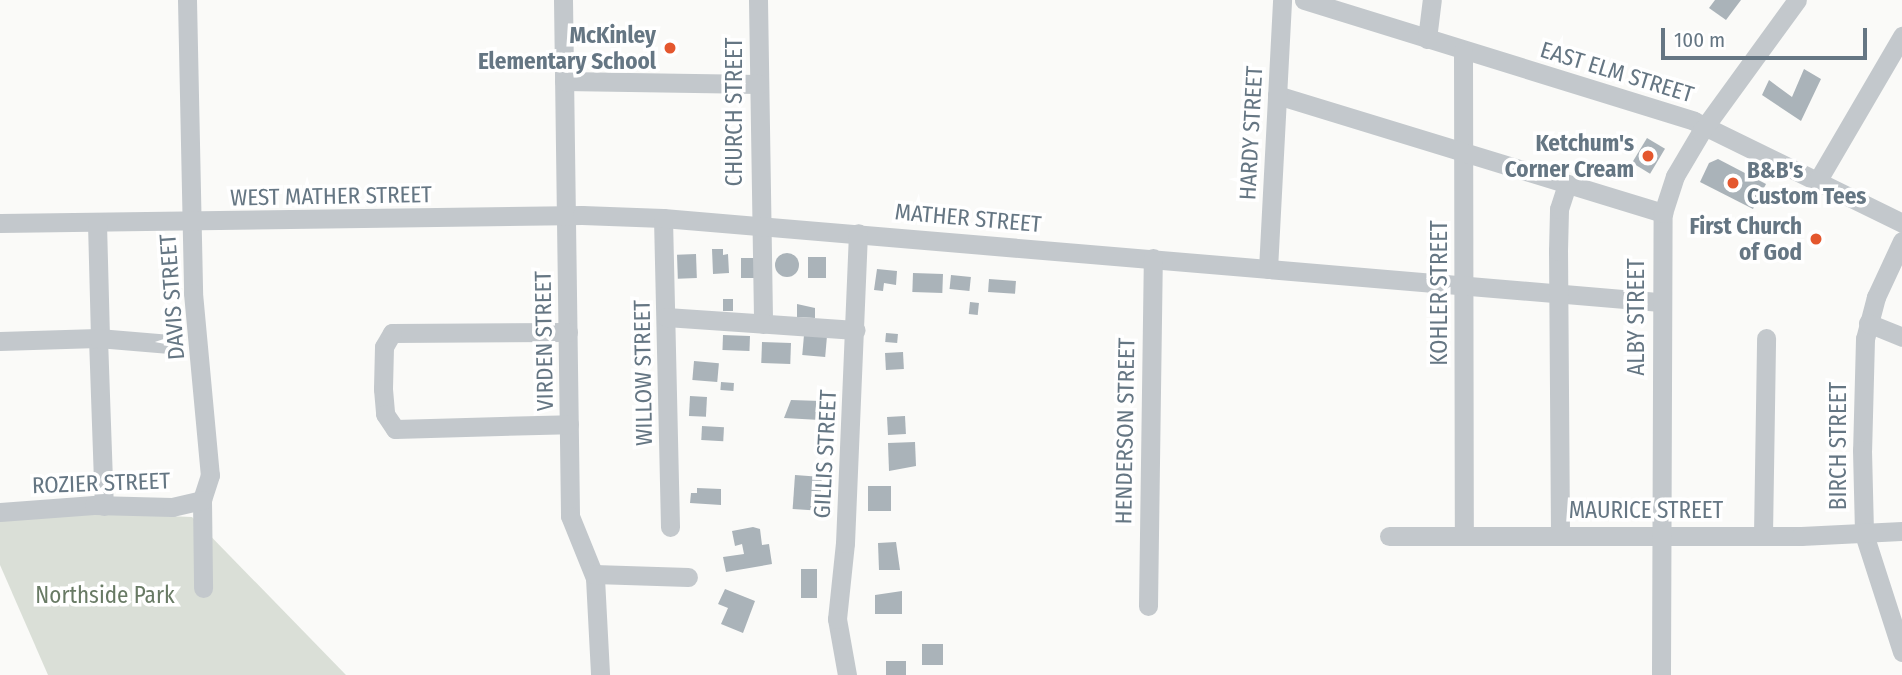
<!DOCTYPE html>
<html>
<head>
<meta charset="utf-8">
<style>
  body { margin:0 }
  #map { position:relative; width:1902px; height:675px; overflow:hidden; background:#fafaf8; font-family:"Fira Sans Condensed",sans-serif }
  div>[style] { position:absolute }
  .green>* { inset:0; background:#dadfd7 }
  .building>* { inset:0; background:#aab3b9; transform-origin:0 0 }
  .round { border-radius:50% }
  .minor>* { height:19px; margin:-9.5px; padding:0 9.5px; transform-origin:9.5px; border-radius:9.5px; background:#c3c8cc }
  .dots>* { width:19px; height:19px; translate:-50% -50%; box-sizing:border-box; border:4px solid #fff; border-radius:50% }
  span { translate:-50% -50%; white-space:nowrap; text-align:center; line-height:1.15; -webkit-text-stroke:7px #fff; paint-order:stroke }
  .poi-label { font-size:23px; color:#657683; font-weight:700 }
  .right { translate:-100% -50%; text-align:right }
  .left { translate:0 -50%; text-align:left }
  .street-label { font-size:23px; color:#657683 }
  .park-label { font-size:23px; color:#687a64 }
  .scale { position:absolute; left:1661px; top:28px; width:206px; height:32px; box-sizing:border-box; border:4px solid #657683; border-top:0; padding-left:9px; font-size:21px; line-height:24px; white-space:nowrap; color:#657683; -webkit-text-stroke:5px #fff; paint-order:stroke }
</style>
</head>
<body>
<div id="map">
  <div class="green">
    <div style="clip-path:polygon(93px 513px,192px 517px,346px 675px,48px 675px,0 565px,0 519px)"></div>
  </div>
  <div class="building">
    <div style="clip-path:polygon(1715px 0,1741px 0,1726px 20px,1709px 8px)"></div>
    <div style="clip-path:polygon(1804px 69px,1821px 79px,1801px 121px,1762px 95px,1769px 80px,1792px 97px)"></div>
    <div style="left:1647px;top:138px;width:21px;height:29px;rotate:31deg"></div>
    <div style="clip-path:polygon(1718px 159px,1766px 184px,1753px 209px,1700px 182px,1709px 163px)"></div>
    <div style="clip-path:polygon(712px 249px,723px 249px,723px 255px,728px 254px,729px 273px,713px 274px)"></div>
    <div class="round" style="left:775px;top:253px;width:24px;height:24px"></div>
    <div style="left:696px;top:254px;width:24px;height:19px;rotate:88deg"></div>
    <div style="left:808px;top:257px;width:18px;height:21px"></div>
    <div style="left:741px;top:258px;width:17px;height:20px"></div>
    <div style="clip-path:polygon(877px 269px,897px 271px,896px 285px,884px 283px,883px 291px,874px 290px)"></div>
    <div style="left:913px;top:273px;width:30px;height:19px;rotate:2deg"></div>
    <div style="left:951px;top:275px;width:20px;height:14px;rotate:6deg"></div>
    <div style="left:989px;top:279px;width:27px;height:13px;rotate:4deg"></div>
    <div style="left:723px;top:299px;width:10px;height:12px"></div>
    <div style="left:970px;top:302px;width:9px;height:12px;rotate:6deg"></div>
    <div style="clip-path:polygon(797px 304px,815px 308px,815px 318px,797px 317px)"></div>
    <div style="left:886px;top:333px;width:12px;height:9px;rotate:5deg"></div>
    <div style="left:723px;top:335px;width:27px;height:15px;rotate:2deg"></div>
    <div style="left:804px;top:335px;width:23px;height:20px;rotate:5deg"></div>
    <div style="left:762px;top:342px;width:29px;height:21px;rotate:2deg"></div>
    <div style="left:903px;top:352px;width:17px;height:18px;rotate:87deg"></div>
    <div style="left:694px;top:361px;width:25px;height:19px;rotate:5deg"></div>
    <div style="left:721px;top:382px;width:13px;height:8px;rotate:4deg"></div>
    <div style="left:690px;top:396px;width:17px;height:20px;rotate:3deg"></div>
    <div style="clip-path:polygon(791px 400px,821px 401px,820px 420px,784px 418px)"></div>
    <div style="left:905px;top:416px;width:18px;height:18px;rotate:87deg"></div>
    <div style="left:702px;top:426px;width:22px;height:14px;rotate:3deg"></div>
    <div style="clip-path:polygon(915px 442px,916px 466px,889px 471px,888px 443px)"></div>
    <div style="left:795px;top:475px;width:27px;height:34px;rotate:4deg"></div>
    <div style="left:868px;top:486px;width:23px;height:25px"></div>
    <div style="clip-path:polygon(697px 488px,721px 489px,721px 505px,690px 503px,691px 493px,697px 493px)"></div>
    <div style="clip-path:polygon(753px 527px,760px 529px,762px 545px,769px 544px,772px 564px,726px 572px,723px 557px,744px 554px,742px 544px,735px 546px,732px 531px)"></div>
    <div style="clip-path:polygon(896px 542px,900px 570px,879px 570px,878px 543px)"></div>
    <div style="left:801px;top:569px;width:16px;height:29px"></div>
    <div style="clip-path:polygon(725px 589px,755px 601px,743px 633px,721px 624px,728px 608px,718px 604px)"></div>
    <div style="clip-path:polygon(902px 591px,902px 614px,875px 614px,875px 595px)"></div>
    <div style="left:922px;top:644px;width:21px;height:21px"></div>
    <div style="left:886px;top:661px;width:20px;height:14px"></div>
  </div>
  <div class="minor">
    <div style="left:187px;top:0;width:293px;rotate:88.8deg"></div>
    <div style="left:193px;top:293px;width:183px;rotate:84.7deg"></div>
    <div style="left:210px;top:475px;width:26px;rotate:108deg"></div>
    <div style="left:202px;top:500px;width:88px;rotate:89.3deg"></div>
    <div style="left:563px;top:0;width:516px;rotate:89.22deg"></div>
    <div style="left:570px;top:516px;width:67px;rotate:68deg"></div>
    <div style="left:595px;top:578px;width:97px;rotate:87deg"></div>
    <div style="left:758px;top:0;width:324px;rotate:89.1deg"></div>
    <div style="left:1304px;top:0;width:408px;rotate:17.2deg"></div>
    <div style="left:1694px;top:121px;width:232px;rotate:26.1deg"></div>
    <div style="left:1427px;top:39px;width:39px;rotate:-83deg"></div>
    <div style="left:1463px;top:51px;width:484px;rotate:89.9deg"></div>
    <div style="left:564px;top:81px;width:195px;rotate:0.9deg"></div>
    <div style="left:1277px;top:95px;width:404px;rotate:17deg"></div>
    <div style="left:1818px;top:180px;width:167px;rotate:-59.7deg"></div>
    <div style="left:663px;top:218px;width:309px;rotate:88.7deg"></div>
    <div style="left:0;top:223px;width:582px;rotate:-0.79deg"></div>
    <div style="left:582px;top:215px;width:81px;rotate:2.1deg"></div>
    <div style="left:663px;top:218px;width:1001px;rotate:4.82deg"></div>
    <div style="left:97px;top:223px;width:115px;rotate:88.5deg"></div>
    <div style="left:1902px;top:241px;width:62px;rotate:114.9deg"></div>
    <div style="left:1876px;top:297px;width:43px;rotate:104.7deg"></div>
    <div style="left:1865px;top:339px;width:111px;rotate:91.5deg"></div>
    <div style="left:1862px;top:450px;width:84px;rotate:88.6deg"></div>
    <div style="left:1864px;top:534px;width:124px;rotate:72.1deg"></div>
    <div style="left:1268px;top:269px;width:269px;rotate:-87deg"></div>
    <div style="left:666px;top:317px;width:190px;rotate:3.9deg"></div>
    <div style="left:1868px;top:323px;width:37px;rotate:22deg"></div>
    <div style="left:568px;top:332px;width:176px;rotate:179.7deg"></div>
    <div style="left:392px;top:333px;width:16px;rotate:120deg"></div>
    <div style="left:384px;top:347px;width:42px;rotate:91.4deg"></div>
    <div style="left:383px;top:389px;width:25px;rotate:85deg"></div>
    <div style="left:385px;top:414px;width:18px;rotate:56deg"></div>
    <div style="left:395px;top:429px;width:174px;rotate:-1.6deg"></div>
    <div style="left:98px;top:338px;width:168px;rotate:88deg"></div>
    <div style="left:0;top:341px;width:98px;rotate:-1.8deg"></div>
    <div style="left:98px;top:338px;width:72px;rotate:4.8deg"></div>
    <div style="left:0;top:512px;width:94px;rotate:-4.3deg"></div>
    <div style="left:94px;top:505px;width:78px;rotate:1.5deg"></div>
    <div style="left:172px;top:507px;width:31px;rotate:-13deg"></div>
    <div style="left:1560px;top:534px;width:283px;rotate:-90.4deg"></div>
    <div style="left:1558px;top:251px;width:42px;rotate:-88.6deg"></div>
    <div style="left:1559px;top:209px;width:26px;rotate:-72deg"></div>
    <div style="left:1763px;top:535px;width:197px;rotate:-89.1deg"></div>
    <div style="left:1389px;top:536px;width:412px"></div>
    <div style="left:1801px;top:536px;width:101px;rotate:-2.8deg"></div>
    <div style="left:594px;top:574px;width:94px;rotate:1.8deg"></div>
    <div style="left:1148px;top:606px;width:348px;rotate:-89.2deg"></div>
    <div style="left:847px;top:675px;width:57px;rotate:-100.1deg"></div>
    <div style="left:837px;top:619px;width:76px;rotate:-84deg"></div>
    <div style="left:845px;top:543px;width:310px;rotate:-87.6deg"></div>
    <div style="left:1661px;top:675px;width:462px;rotate:-89.8deg"></div>
    <div style="left:1663px;top:213px;width:39px;rotate:-72deg"></div>
    <div style="left:1675px;top:176px;width:51px;rotate:-59.4deg"></div>
    <div style="left:1701px;top:132px;width:163px;rotate:-54deg"></div>
  </div>
  <div class="dots">
    <div style="left:670px;top:48px;background:#e4572e"></div>
    <div style="left:1648px;top:156px;background:#e4572e"></div>
    <div style="left:1733px;top:183px;background:#e4572e"></div>
    <div style="left:1816px;top:239px;background:#e4572e"></div>
  </div>
  <div class="poi-label">
    <span class="right" style="left:656px;top:48px">McKinley<br>Elementary School</span>
    <span class="right" style="left:1634px;top:156px">Ketchum's<br>Corner Cream</span>
    <span class="left" style="left:1747px;top:183px">B&amp;B's<br>Custom Tees</span>
    <span class="right" style="left:1802px;top:239px">First Church<br>of God</span>
  </div>
  <div class="street-label">
    <span style="left:1617px;top:72px;rotate:17deg">EAST ELM STREET</span>
    <span style="left:734px;top:112px;rotate:-90deg">CHURCH STREET</span>
    <span style="left:1251px;top:133px;rotate:-87deg">HARDY STREET</span>
    <span style="left:331px;top:196px;rotate:-1deg">WEST MATHER STREET</span>
    <span style="left:968px;top:218px;rotate:5deg">MATHER STREET</span>
    <span style="left:1439px;top:293px;rotate:-90deg">KOHLER STREET</span>
    <span style="left:172px;top:297px;rotate:-94deg">DAVIS STREET</span>
    <span style="left:1636px;top:317px;rotate:-90deg">ALBY STREET</span>
    <span style="left:544px;top:341px;rotate:-91deg">VIRDEN STREET</span>
    <span style="left:643px;top:373px;rotate:-91deg">WILLOW STREET</span>
    <span style="left:1125px;top:431px;rotate:-89deg">HENDERSON STREET</span>
    <span style="left:1838px;top:446px;rotate:-90deg">BIRCH STREET</span>
    <span style="left:825px;top:454px;rotate:-87deg">GILLIS STREET</span>
    <span style="left:101px;top:483px;rotate:-2deg">ROZIER STREET</span>
    <span style="left:1646px;top:510px">MAURICE STREET</span>
  </div>
  <div class="park-label">
    <span style="left:105px;top:595px">Northside Park</span>
  </div>
  <div class="scale">100 m</div>
</div>
</body>
</html>
